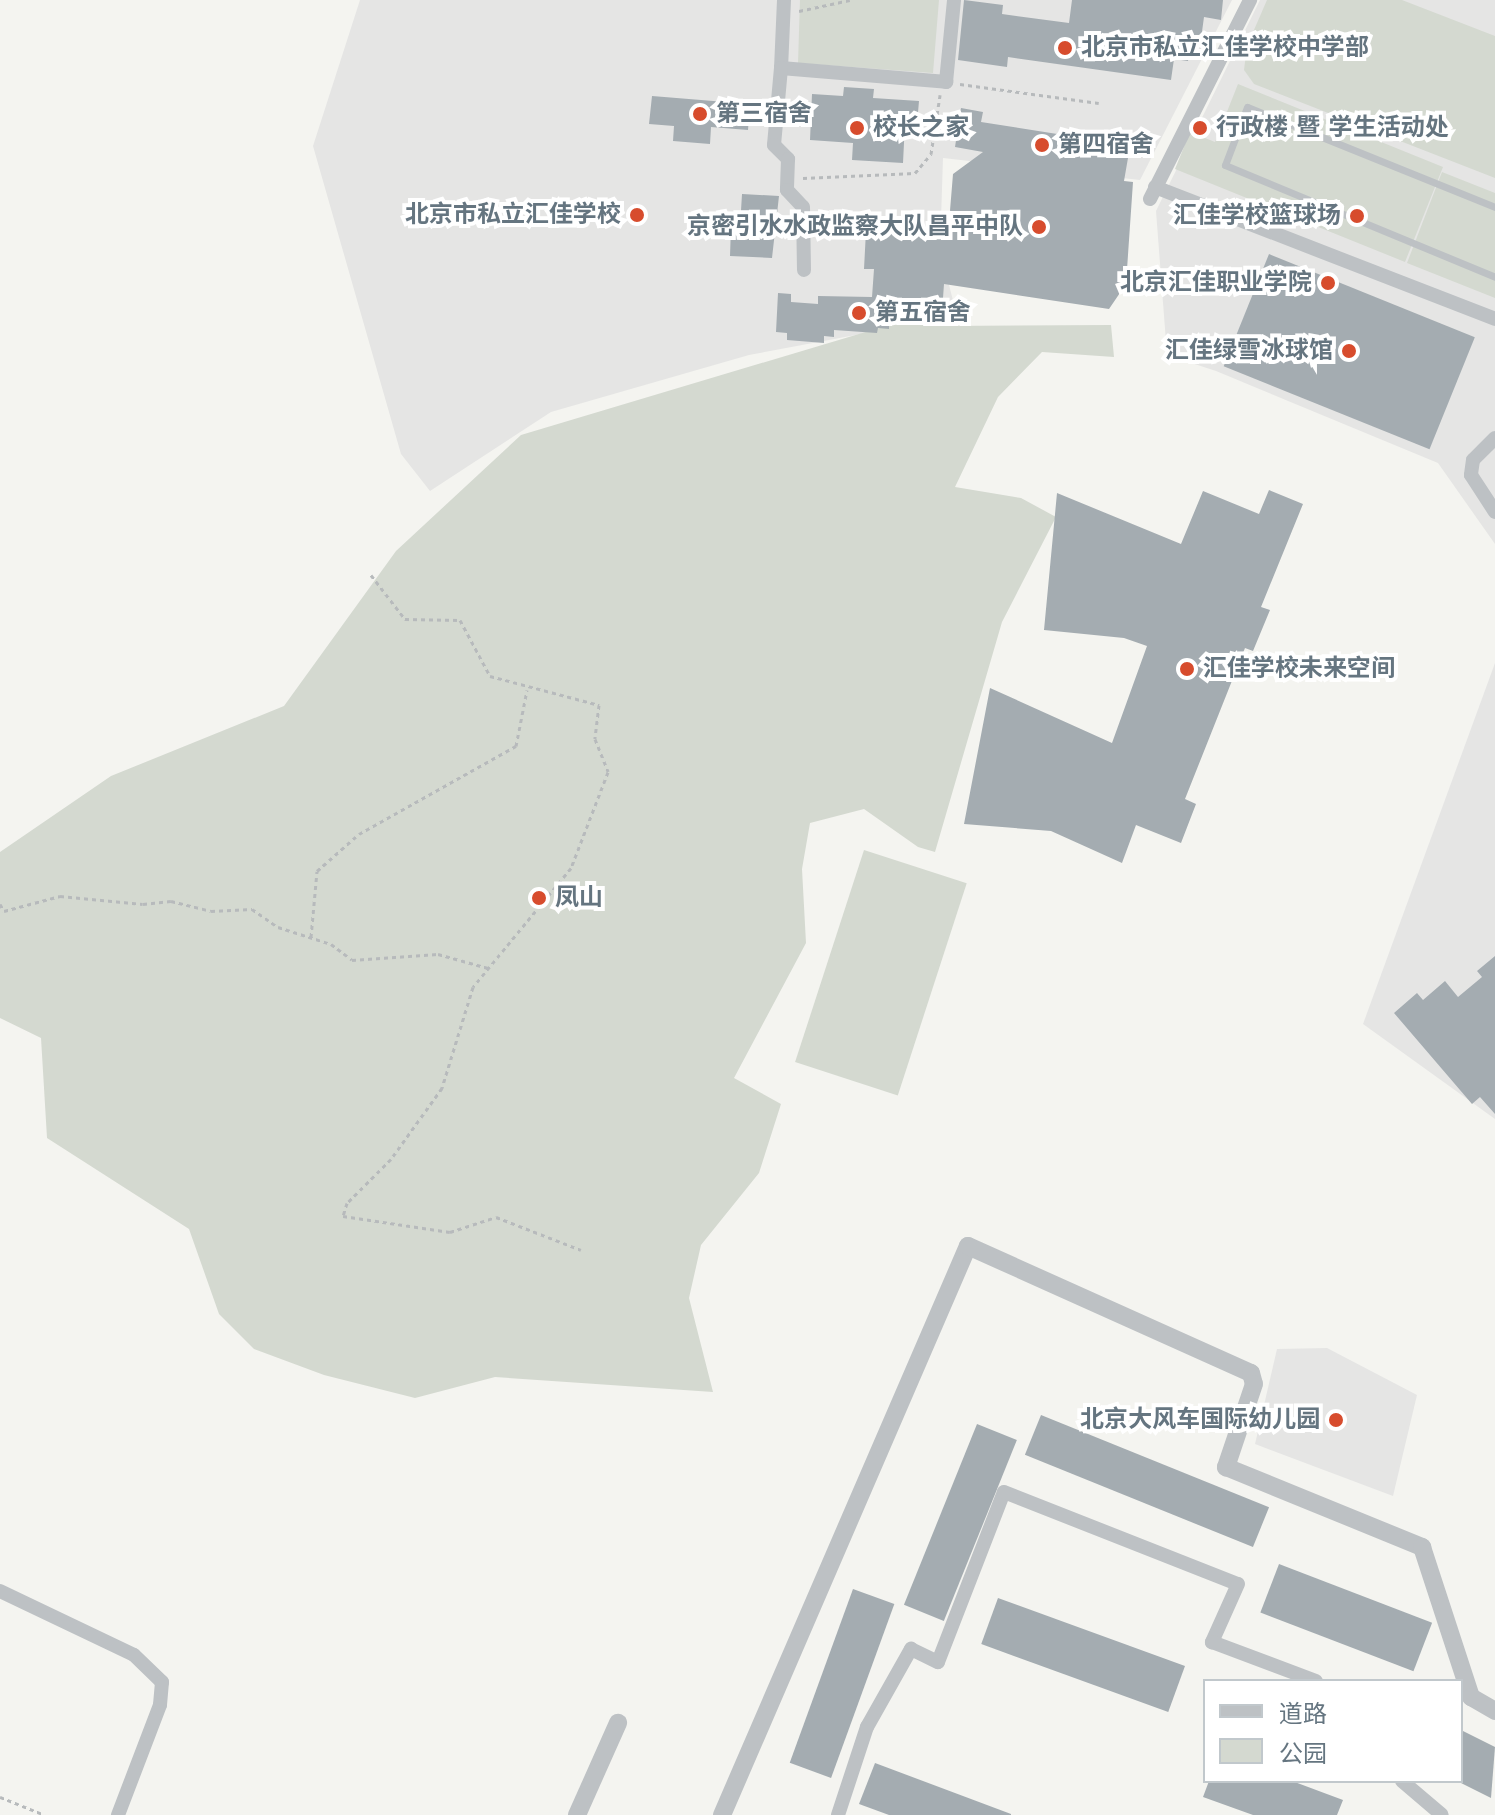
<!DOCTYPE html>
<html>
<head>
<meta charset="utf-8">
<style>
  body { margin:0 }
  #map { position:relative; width:1495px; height:1815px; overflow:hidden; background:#f4f4f0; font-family:"DejaVu Sans","Noto Sans SC",sans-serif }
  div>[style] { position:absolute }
  .built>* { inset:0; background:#e5e5e4 }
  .green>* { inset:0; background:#d4d9d0; transform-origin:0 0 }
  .building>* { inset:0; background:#a4acb1; transform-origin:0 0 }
  .path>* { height:3px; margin-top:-1.5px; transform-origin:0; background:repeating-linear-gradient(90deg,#b7babc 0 4px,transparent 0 8px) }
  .service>* { height:7px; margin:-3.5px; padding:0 3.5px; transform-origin:3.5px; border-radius:3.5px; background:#bdc1c4 }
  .minor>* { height:14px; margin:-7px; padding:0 7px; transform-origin:7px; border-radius:7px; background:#bdc1c4 }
  .tertiary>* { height:18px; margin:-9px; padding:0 9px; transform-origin:9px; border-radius:9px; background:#bdc1c4 }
  .dots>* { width:22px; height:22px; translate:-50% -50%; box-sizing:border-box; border:4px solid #fff; border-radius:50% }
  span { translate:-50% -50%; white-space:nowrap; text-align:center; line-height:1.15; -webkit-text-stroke:8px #fff; paint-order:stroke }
  .poi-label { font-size:24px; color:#657580; font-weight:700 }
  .left { translate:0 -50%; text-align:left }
  .right { translate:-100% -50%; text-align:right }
  .legend { position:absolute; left:1203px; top:1679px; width:260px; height:104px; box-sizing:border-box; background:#fff; border:2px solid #c1c8cc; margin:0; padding:10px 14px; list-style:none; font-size:24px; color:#657580 }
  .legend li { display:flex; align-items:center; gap:16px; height:40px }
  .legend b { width:40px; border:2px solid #c1c8cc }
</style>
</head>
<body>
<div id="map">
  <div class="built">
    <div style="clip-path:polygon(360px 0,1232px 0,1140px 180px,943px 158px,940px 250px,957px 316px,749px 355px,551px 412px,430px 491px,401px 454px,313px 146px)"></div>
    <div style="clip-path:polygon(1260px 0,1495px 0,1495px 544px,1438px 463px,1216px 371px,1167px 355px,1156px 211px)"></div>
    <div style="clip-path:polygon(1495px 663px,1495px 1119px,1363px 1024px)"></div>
    <div style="clip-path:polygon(1327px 1348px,1417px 1395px,1393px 1496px,1255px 1444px,1277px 1349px)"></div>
  </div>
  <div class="green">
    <div style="clip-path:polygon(800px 0,939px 0,933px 73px,798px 63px)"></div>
    <div style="clip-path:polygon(1267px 0,1402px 0,1495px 36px,1495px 178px,1254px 84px,1244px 70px,1247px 46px)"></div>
    <div style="clip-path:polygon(1238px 84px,1443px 167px,1405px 262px,1175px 169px,1190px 132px,1215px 142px)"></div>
    <div style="clip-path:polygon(1442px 172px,1495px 193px,1495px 298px,1407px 263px)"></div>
    <div style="clip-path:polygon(909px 319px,941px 326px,1111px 325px,1114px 357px,1042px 352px,998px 397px,955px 487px,1021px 498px,1056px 517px,1002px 622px,935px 852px,918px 847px,864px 809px,810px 823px,802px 869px,806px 943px,734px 1078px,781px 1104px,759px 1173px,701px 1245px,689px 1298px,713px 1392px,495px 1377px,415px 1398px,324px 1375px,254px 1349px,219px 1314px,189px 1229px,47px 1138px,41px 1038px,0 1018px,0 852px,111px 776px,284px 706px,396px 551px,521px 435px)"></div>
    <div style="left:864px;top:850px;width:108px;height:223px;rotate:18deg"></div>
  </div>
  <div class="building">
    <div style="clip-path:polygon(964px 0,1003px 5px,1002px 14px,1069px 23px,1072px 0,1223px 0,1221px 20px,1204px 17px,1201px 39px,1192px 37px,1188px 61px,1174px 59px,1171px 80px,1008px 57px,1007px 67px,958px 60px)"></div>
    <div style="clip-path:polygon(844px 87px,874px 89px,873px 98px,919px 101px,917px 124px,905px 123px,903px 163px,852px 160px,853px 143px,810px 140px,812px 94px,843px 96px)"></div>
    <div style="clip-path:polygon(652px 96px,750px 104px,748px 130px,711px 127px,710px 144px,673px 141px,674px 126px,649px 124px)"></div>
    <div style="clip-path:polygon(961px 108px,983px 112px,981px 122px,1108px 142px,1110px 132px,1132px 135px,1124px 181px,1133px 182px,1126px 284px,1109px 309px,944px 284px,941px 326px,889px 322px,889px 329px,878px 328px,877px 333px,834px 330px,834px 337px,824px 336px,824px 343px,787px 340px,787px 333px,776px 332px,778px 293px,791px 294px,791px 302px,818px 304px,818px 296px,872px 297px,874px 269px,864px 269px,866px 231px,948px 235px,953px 174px,983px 152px,955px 147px)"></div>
    <div style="clip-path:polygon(742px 194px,779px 196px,772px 258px,730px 256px,731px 226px,740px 227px)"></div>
    <div style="left:1269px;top:254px;width:222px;height:121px;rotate:22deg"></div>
    <div style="clip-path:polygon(1269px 490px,1303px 504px,1261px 607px,1270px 610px,1253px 651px,1245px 648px,1185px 799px,1196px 804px,1181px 843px,1136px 825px,1122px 863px,1051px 831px,964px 824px,990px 688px,1112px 743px,1147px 646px,1124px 638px,1044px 630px,1057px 493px,1181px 544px,1203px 491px,1259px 514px)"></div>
    <div style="clip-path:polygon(1495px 956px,1495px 1114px,1480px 1097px,1472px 1104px,1394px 1013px,1417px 993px,1423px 1000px,1445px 981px,1458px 997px,1482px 977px,1477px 971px)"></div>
    <div style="left:1041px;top:1415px;width:246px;height:43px;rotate:22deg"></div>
    <div style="left:977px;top:1424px;width:43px;height:195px;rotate:22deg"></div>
    <div style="left:1279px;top:1564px;width:164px;height:52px;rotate:21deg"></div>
    <div style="left:853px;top:1589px;width:44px;height:185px;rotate:20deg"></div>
    <div style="left:998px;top:1598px;width:199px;height:49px;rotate:20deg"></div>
    <div style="clip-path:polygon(1461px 1730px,1495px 1747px,1491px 1798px,1461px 1783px)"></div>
    <div style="clip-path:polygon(875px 1763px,1011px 1814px,1011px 1815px,889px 1815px,859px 1804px)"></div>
    <div style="clip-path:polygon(1209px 1781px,1292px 1781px,1343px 1800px,1337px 1815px,1253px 1815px,1203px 1797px)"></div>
  </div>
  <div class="path">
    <div style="left:799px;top:11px;width:52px;rotate:-12.2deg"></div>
    <div style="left:960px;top:84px;width:140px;rotate:7.8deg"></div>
    <div style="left:803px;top:178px;width:112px;rotate:-2.6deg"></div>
    <div style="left:915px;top:173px;width:25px;rotate:-50deg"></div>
    <div style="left:931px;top:154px;width:60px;rotate:-81.3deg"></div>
    <div style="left:371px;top:575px;width:56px;rotate:52.3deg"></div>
    <div style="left:405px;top:619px;width:55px;rotate:1deg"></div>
    <div style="left:460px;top:620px;width:64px;rotate:61.8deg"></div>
    <div style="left:490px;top:676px;width:113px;rotate:14.9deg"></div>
    <div style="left:599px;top:705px;width:34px;rotate:97deg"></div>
    <div style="left:595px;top:739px;width:35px;rotate:68deg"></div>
    <div style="left:608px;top:772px;width:103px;rotate:111.1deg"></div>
    <div style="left:571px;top:868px;width:154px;rotate:129.5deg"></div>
    <div style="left:473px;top:987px;width:106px;rotate:107.1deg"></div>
    <div style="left:442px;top:1088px;width:87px;rotate:125.7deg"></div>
    <div style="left:391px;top:1159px;width:62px;rotate:135deg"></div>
    <div style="left:347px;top:1203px;width:14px;rotate:107deg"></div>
    <div style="left:343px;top:1216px;width:108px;rotate:8.5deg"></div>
    <div style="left:450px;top:1232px;width:48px;rotate:-18.1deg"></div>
    <div style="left:496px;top:1217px;width:91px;rotate:21.2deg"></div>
    <div style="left:0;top:904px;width:8px;rotate:60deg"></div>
    <div style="left:4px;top:911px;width:58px;rotate:-15deg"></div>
    <div style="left:60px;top:896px;width:83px;rotate:5.5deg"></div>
    <div style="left:143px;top:904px;width:28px;rotate:-6deg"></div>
    <div style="left:171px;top:901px;width:41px;rotate:14deg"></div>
    <div style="left:211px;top:911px;width:41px;rotate:-2.8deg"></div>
    <div style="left:252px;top:909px;width:32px;rotate:35deg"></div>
    <div style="left:278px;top:927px;width:56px;rotate:17.8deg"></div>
    <div style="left:331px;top:944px;width:26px;rotate:37deg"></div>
    <div style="left:352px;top:960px;width:86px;rotate:-4deg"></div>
    <div style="left:438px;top:954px;width:52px;rotate:15.6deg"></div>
    <div style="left:311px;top:937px;width:66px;rotate:-84.8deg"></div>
    <div style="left:317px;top:871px;width:56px;rotate:-41.4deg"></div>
    <div style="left:359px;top:834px;width:180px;rotate:-29.3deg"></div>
    <div style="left:516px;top:746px;width:57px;rotate:-78.9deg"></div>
    <div style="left:0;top:1797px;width:48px;rotate:21.8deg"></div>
  </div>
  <div class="service">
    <div style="left:1495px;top:207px;width:267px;rotate:-158deg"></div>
    <div style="left:1247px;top:107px;width:62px;rotate:110.8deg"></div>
    <div style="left:1225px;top:165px;width:292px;rotate:22.5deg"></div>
  </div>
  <div class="minor">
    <div style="left:784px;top:0;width:68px;rotate:92.5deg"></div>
    <div style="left:781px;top:68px;width:166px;rotate:4.8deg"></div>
    <div style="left:946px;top:82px;width:82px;rotate:-84.4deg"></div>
    <div style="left:781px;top:68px;width:77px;rotate:95.2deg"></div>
    <div style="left:774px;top:145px;width:20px;rotate:45deg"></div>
    <div style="left:788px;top:159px;width:31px;rotate:92deg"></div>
    <div style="left:787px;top:190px;width:23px;rotate:47deg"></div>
    <div style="left:803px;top:207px;width:63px;rotate:89.1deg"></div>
    <div style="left:1155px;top:187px;width:365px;rotate:21.2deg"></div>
    <div style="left:1150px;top:199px;width:223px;rotate:-63.3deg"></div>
    <div style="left:1495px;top:438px;width:31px;rotate:135deg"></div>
    <div style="left:1473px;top:460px;width:15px;rotate:98deg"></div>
    <div style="left:1471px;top:475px;width:44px;rotate:57deg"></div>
    <div style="left:0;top:1591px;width:148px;rotate:25.5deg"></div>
    <div style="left:134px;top:1655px;width:39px;rotate:44deg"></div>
    <div style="left:162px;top:1682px;width:23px;rotate:95deg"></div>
    <div style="left:160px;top:1705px;width:118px;rotate:110.9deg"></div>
    <div style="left:1402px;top:1781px;width:52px;rotate:40.4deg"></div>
    <div style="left:838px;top:1815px;width:93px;rotate:-71.8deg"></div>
    <div style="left:867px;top:1727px;width:90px;rotate:-60.6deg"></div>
    <div style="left:911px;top:1649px;width:30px;rotate:26deg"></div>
    <div style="left:938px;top:1662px;width:182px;rotate:-68.8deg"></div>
    <div style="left:1004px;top:1492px;width:251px;rotate:21.5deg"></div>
    <div style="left:1238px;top:1584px;width:64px;rotate:114.1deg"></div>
    <div style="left:1212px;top:1642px;width:111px;rotate:20.6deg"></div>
  </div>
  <div class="tertiary">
    <div style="left:577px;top:1815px;width:101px;rotate:-66deg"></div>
    <div style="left:722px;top:1815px;width:620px;rotate:-66.62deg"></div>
    <div style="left:968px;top:1246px;width:310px;rotate:24.2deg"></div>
    <div style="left:1251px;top:1373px;width:11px;rotate:75deg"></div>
    <div style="left:1254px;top:1384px;width:88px;rotate:108.6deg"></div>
    <div style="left:1226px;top:1467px;width:212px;rotate:22.2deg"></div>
    <div style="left:1422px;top:1547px;width:158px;rotate:71.9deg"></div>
    <div style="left:1471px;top:1697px;width:28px;rotate:30deg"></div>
  </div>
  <div class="dots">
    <div style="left:1065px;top:48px;background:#d74c2d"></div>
    <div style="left:700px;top:114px;background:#d74c2d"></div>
    <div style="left:857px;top:128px;background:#d74c2d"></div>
    <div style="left:1200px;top:128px;background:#d74c2d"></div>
    <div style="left:1042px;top:145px;background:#d74c2d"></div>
    <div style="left:637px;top:215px;background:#d74c2d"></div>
    <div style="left:1357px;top:216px;background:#d74c2d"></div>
    <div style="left:1039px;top:227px;background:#d74c2d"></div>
    <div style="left:1328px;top:283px;background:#d74c2d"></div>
    <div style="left:859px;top:313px;background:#d74c2d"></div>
    <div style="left:1349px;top:351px;background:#d74c2d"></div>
    <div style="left:1187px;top:669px;background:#d74c2d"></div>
    <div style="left:539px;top:898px;background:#d74c2d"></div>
    <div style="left:1336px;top:1420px;background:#d74c2d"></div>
  </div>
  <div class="poi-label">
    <span class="left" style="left:1081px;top:48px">北京市私立汇佳学校中学部</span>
    <span class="left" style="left:716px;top:114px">第三宿舍</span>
    <span class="left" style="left:873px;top:128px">校长之家</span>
    <span class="left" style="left:1216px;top:128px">行政楼 暨 学生活动处</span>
    <span class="left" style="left:1058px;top:145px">第四宿舍</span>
    <span class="right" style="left:621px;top:215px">北京市私立汇佳学校</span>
    <span class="right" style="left:1341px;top:216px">汇佳学校篮球场</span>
    <span class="right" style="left:1023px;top:227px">京密引水水政监察大队昌平中队</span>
    <span class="right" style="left:1312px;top:283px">北京汇佳职业学院</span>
    <span class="left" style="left:875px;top:313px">第五宿舍</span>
    <span class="right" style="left:1333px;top:351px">汇佳绿雪冰球馆</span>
    <span class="left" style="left:1203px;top:669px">汇佳学校未来空间</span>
    <span class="left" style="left:555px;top:898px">凤山</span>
    <span class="right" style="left:1320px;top:1420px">北京大风车国际幼儿园</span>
  </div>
  <ul class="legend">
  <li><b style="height:10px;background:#bdc1c4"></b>道路</li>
  <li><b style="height:22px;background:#d4d9d0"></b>公园</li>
  </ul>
</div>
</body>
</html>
